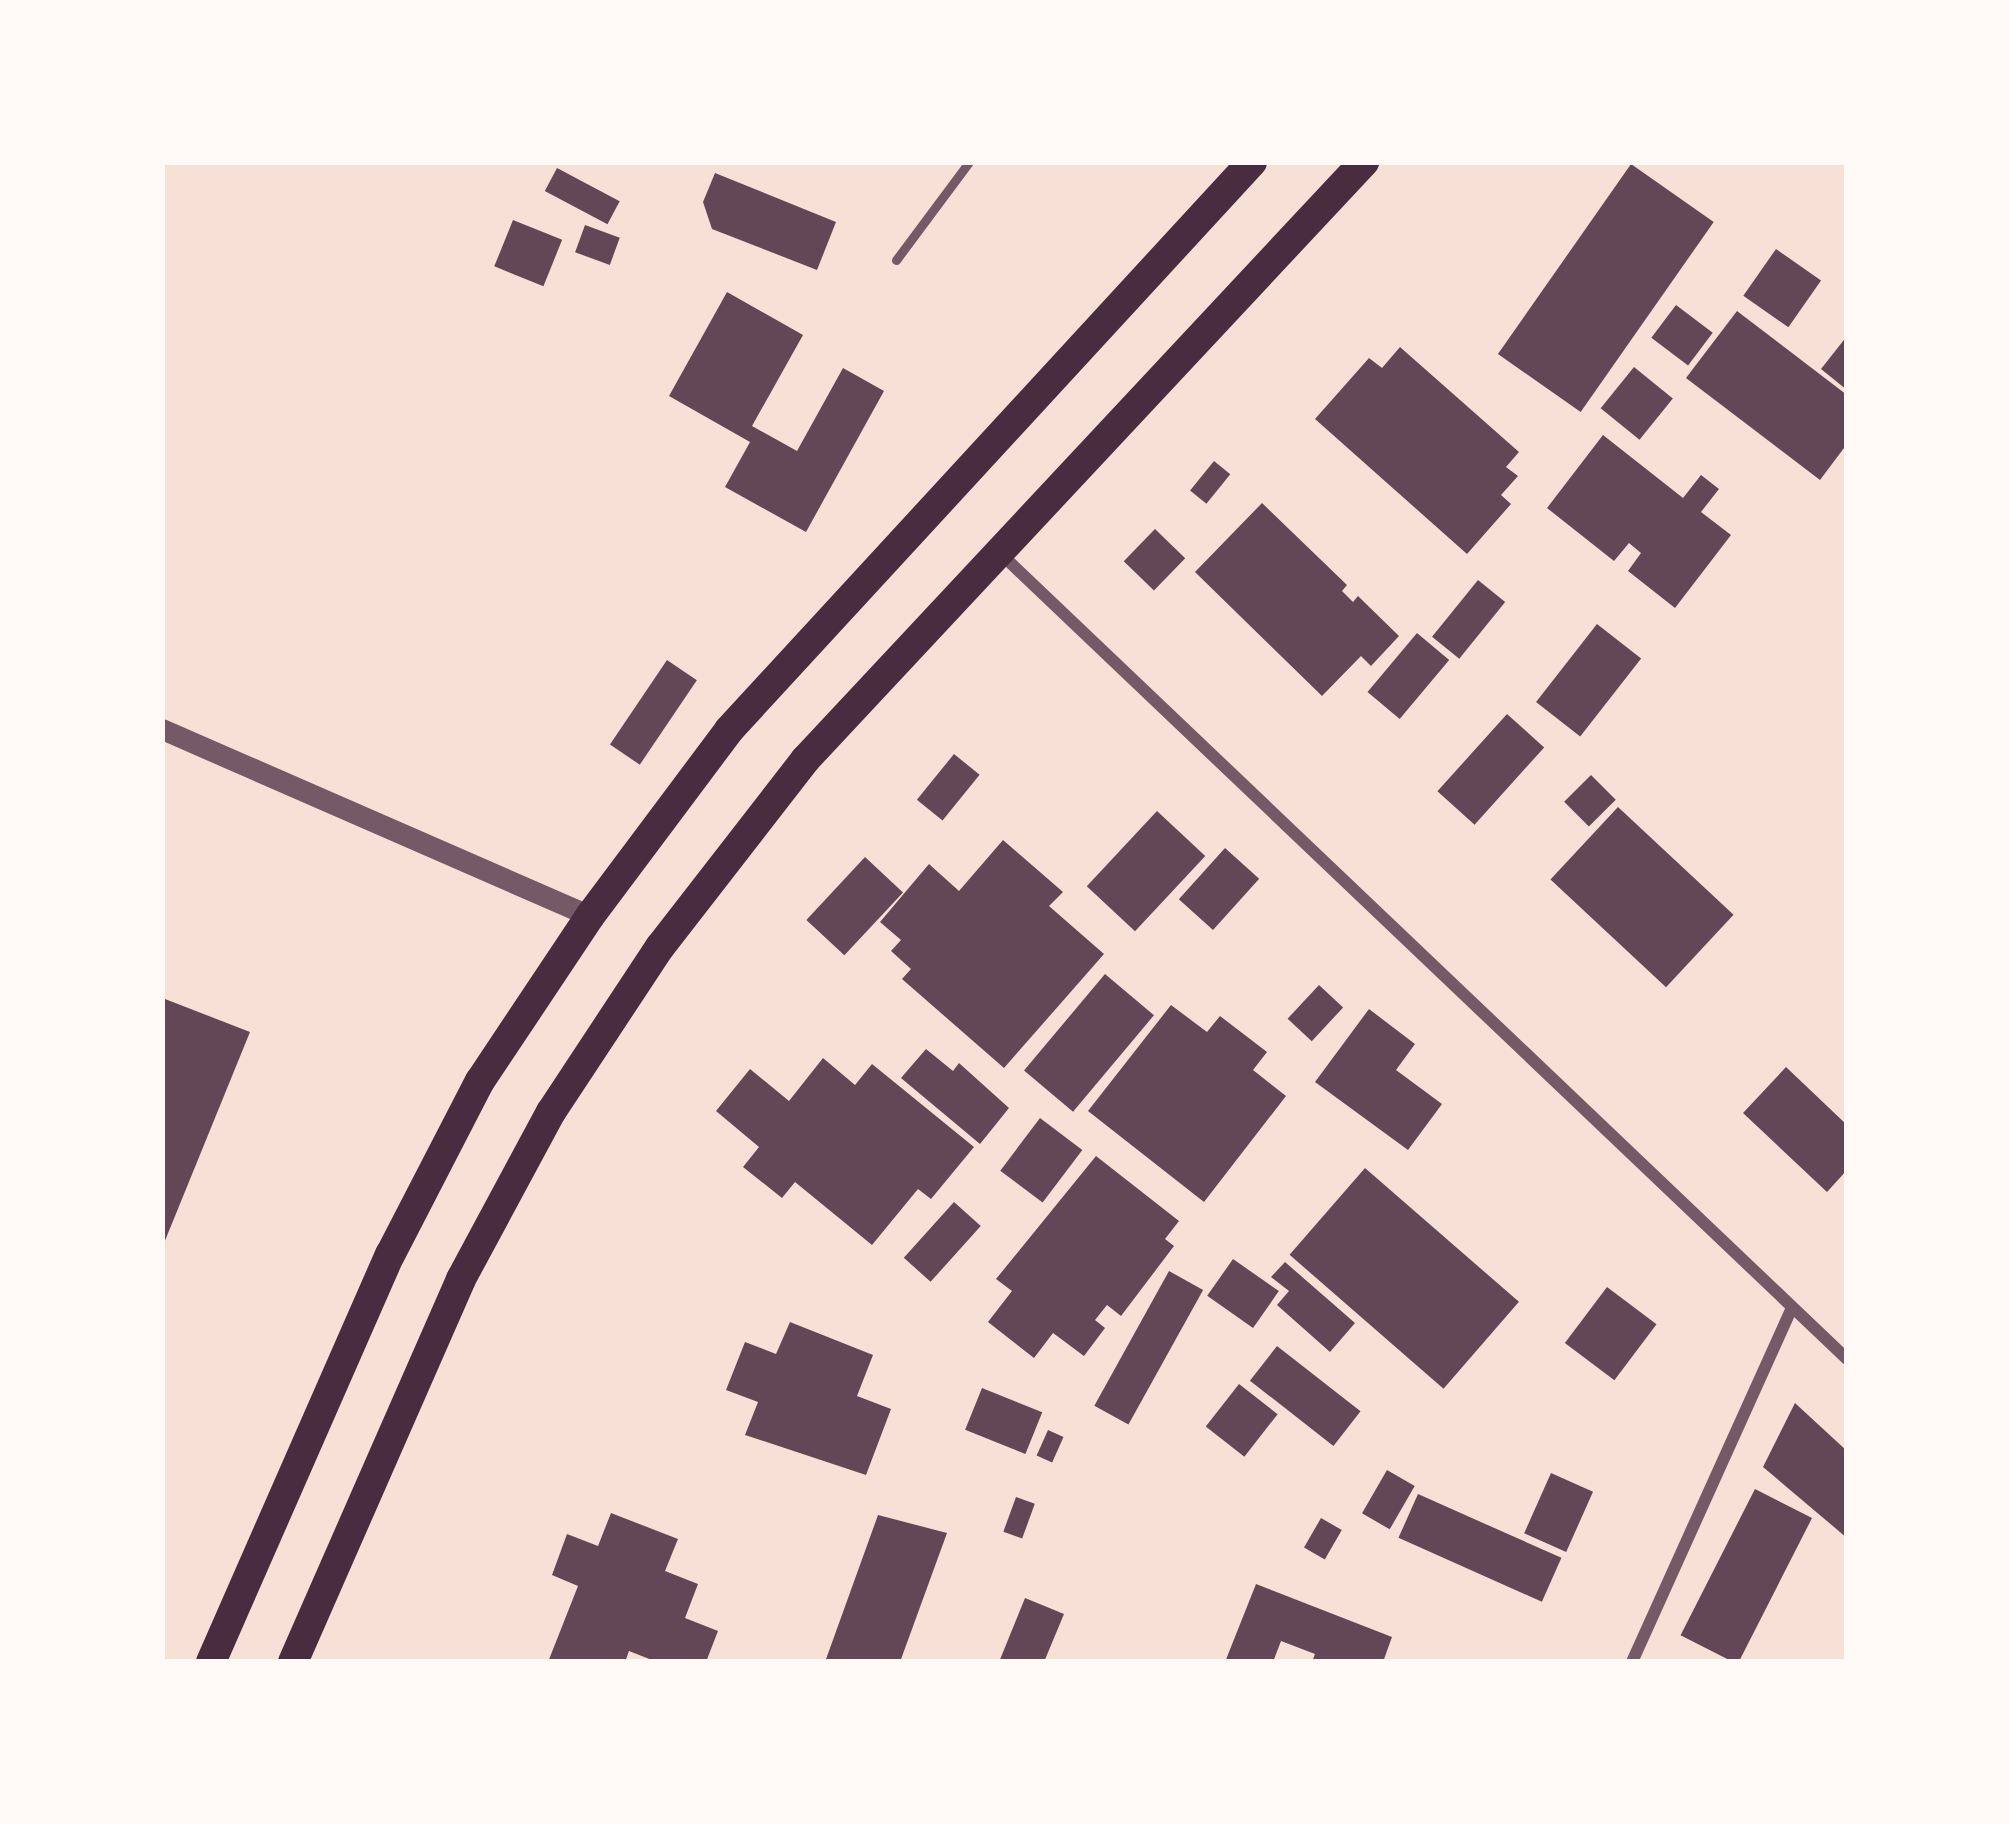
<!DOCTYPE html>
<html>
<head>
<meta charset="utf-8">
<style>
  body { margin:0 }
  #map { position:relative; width:2009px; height:1824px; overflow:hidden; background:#f7e1d7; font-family:Overpass,sans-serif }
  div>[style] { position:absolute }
  .building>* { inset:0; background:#644757; transform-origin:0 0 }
  .service>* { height:9px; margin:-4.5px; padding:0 4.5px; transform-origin:4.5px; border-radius:4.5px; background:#755966 }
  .minor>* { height:12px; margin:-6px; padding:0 6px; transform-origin:6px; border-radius:6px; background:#755966 }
  .tertiary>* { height:21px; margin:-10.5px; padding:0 10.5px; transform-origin:10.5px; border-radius:10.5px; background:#755966 }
  .primary>* { height:30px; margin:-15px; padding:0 15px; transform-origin:15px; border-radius:15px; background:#4a2c40 }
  span { translate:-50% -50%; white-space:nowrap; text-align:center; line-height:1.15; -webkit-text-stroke:9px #fffaf5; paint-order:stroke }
  .frame { position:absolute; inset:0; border:165px solid #fffaf5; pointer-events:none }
</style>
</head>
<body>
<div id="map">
  <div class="building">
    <div style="left:1631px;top:164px;width:101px;height:232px;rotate:35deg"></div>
    <div style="left:557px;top:168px;width:71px;height:26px;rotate:28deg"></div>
    <div style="clip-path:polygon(715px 173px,836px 222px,817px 270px,712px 229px,703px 202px)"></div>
    <div style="left:513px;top:220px;width:53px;height:50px;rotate:22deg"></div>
    <div style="left:585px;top:225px;width:37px;height:29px;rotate:20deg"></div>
    <div style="left:1776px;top:249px;width:55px;height:57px;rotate:35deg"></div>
    <div style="clip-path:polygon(727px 292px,803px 335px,752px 426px,797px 451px,843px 368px,884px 391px,806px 532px,725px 487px,750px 442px,669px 396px)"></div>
    <div style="left:1676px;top:305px;width:46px;height:41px;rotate:37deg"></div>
    <div style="clip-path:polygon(1737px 311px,1847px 395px,1847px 444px,1820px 480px,1686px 378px)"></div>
    <div style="clip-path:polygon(1847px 336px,1847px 390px,1821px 369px)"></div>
    <div style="clip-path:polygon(1400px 347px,1519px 452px,1506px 467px,1518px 476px,1501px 495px,1511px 504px,1467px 554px,1315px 419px,1369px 358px,1382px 368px)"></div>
    <div style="left:1634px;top:367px;width:50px;height:53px;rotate:39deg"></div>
    <div style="clip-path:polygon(1603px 435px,1683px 498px,1701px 475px,1719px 489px,1701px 512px,1731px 535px,1675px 608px,1628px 571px,1641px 553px,1629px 543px,1614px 561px,1547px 508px)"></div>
    <div style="left:1214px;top:461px;width:21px;height:38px;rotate:39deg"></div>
    <div style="clip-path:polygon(1262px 503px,1347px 585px,1342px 591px,1353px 602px,1358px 596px,1399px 636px,1371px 666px,1361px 656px,1322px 696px,1195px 572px)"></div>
    <div style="left:1155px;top:529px;width:42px;height:45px;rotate:44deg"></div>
    <div style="left:1478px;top:580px;width:35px;height:73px;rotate:39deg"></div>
    <div style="left:1597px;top:624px;width:56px;height:99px;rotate:38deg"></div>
    <div style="left:1417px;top:633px;width:42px;height:77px;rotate:40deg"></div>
    <div style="left:667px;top:660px;width:36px;height:102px;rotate:34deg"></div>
    <div style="left:1507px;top:714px;width:50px;height:104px;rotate:42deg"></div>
    <div style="left:954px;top:754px;width:33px;height:59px;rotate:39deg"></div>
    <div style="left:1591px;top:775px;width:35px;height:38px;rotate:45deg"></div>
    <div style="left:1618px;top:807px;width:158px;height:99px;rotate:43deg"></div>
    <div style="left:1157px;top:811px;width:66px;height:103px;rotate:43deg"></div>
    <div style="clip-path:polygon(1003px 840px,1063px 892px,1049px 906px,1104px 954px,1004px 1068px,902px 979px,911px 969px,891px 951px,901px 940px,880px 922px,929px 864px,959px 891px)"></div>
    <div style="left:1225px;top:848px;width:46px;height:69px;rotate:42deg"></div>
    <div style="left:865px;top:857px;width:52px;height:86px;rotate:43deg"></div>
    <div style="left:1105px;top:974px;width:64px;height:126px;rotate:40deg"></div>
    <div style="left:1319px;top:985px;width:33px;height:46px;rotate:43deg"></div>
    <div style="clip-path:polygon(165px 999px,250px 1032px,162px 1248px,162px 1007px)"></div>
    <div style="clip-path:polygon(1171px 1005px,1207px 1032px,1220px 1016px,1267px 1052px,1253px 1070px,1286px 1096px,1204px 1202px,1088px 1111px)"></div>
    <div style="clip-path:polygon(1369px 1009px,1415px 1044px,1396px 1070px,1442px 1104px,1408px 1150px,1315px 1082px)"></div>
    <div style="clip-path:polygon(926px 1049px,953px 1071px,959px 1063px,1009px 1108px,980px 1144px,901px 1078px)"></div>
    <div style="clip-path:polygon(823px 1058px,855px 1085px,872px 1064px,974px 1147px,931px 1199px,918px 1189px,872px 1245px,795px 1182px,782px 1198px,743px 1167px,759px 1147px,716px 1111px,750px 1069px,789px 1101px)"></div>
    <div style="clip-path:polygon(1786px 1067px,1847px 1125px,1847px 1170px,1827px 1192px,1743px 1113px)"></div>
    <div style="left:1040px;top:1118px;width:53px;height:66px;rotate:37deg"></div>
    <div style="clip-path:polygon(1096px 1156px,1179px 1221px,1165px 1239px,1174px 1246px,1121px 1316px,1107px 1305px,1095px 1320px,1105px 1328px,1084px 1356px,1053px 1333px,1034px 1358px,988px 1322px,1012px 1291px,996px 1279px)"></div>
    <div style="left:1365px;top:1168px;width:204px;height:115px;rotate:41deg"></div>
    <div style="left:954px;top:1202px;width:36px;height:75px;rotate:42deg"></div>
    <div style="left:1233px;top:1259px;width:56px;height:45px;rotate:35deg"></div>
    <div style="clip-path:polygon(1285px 1262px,1355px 1323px,1330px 1352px,1277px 1305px,1289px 1291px,1271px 1277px)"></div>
    <div style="left:1169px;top:1271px;width:39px;height:154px;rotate:29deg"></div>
    <div style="left:1607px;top:1287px;width:62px;height:70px;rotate:37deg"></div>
    <div style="clip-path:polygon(790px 1322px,873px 1355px,857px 1396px,891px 1409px,866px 1475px,745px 1435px,758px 1402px,726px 1390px,745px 1342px,776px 1354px)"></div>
    <div style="left:1277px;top:1346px;width:106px;height:44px;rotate:38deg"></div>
    <div style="left:1239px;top:1384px;width:49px;height:54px;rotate:38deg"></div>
    <div style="left:982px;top:1388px;width:65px;height:45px;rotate:22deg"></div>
    <div style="clip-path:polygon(1795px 1403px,1847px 1451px,1847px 1538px,1763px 1467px)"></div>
    <div style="left:1048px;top:1430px;width:17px;height:28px;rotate:24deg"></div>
    <div style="left:1387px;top:1470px;width:32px;height:50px;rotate:30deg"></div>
    <div style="left:1551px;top:1473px;width:46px;height:66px;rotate:24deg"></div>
    <div style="left:1755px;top:1489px;width:64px;height:164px;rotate:27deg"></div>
    <div style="left:1418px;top:1494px;width:157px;height:48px;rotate:24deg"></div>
    <div style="left:1016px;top:1497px;width:20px;height:37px;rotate:20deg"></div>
    <div style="clip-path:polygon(611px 1513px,678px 1539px,665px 1571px,698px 1584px,685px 1618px,718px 1631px,706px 1662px,657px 1662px,629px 1651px,625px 1662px,548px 1662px,578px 1586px,552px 1575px,567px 1534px,598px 1546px)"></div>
    <div style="clip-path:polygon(878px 1515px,947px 1533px,900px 1662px,825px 1662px)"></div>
    <div style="left:1321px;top:1518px;width:24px;height:34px;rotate:30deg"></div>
    <div style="clip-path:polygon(1256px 1584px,1392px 1637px,1383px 1662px,1312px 1662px,1315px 1654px,1281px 1641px,1273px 1662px,1225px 1662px)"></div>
    <div style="clip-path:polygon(1025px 1598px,1064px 1614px,1044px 1662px,999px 1662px)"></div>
  </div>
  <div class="service">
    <div style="left:896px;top:260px;width:122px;rotate:-53.3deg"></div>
  </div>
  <div class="minor">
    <div style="left:1000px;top:553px;width:1169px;rotate:43.58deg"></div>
    <div style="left:1632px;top:1662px;width:388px;rotate:-65.7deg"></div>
  </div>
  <div class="tertiary">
    <div style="left:162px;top:729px;width:467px;rotate:23.6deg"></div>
  </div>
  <div class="primary">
    <div style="left:211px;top:1662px;width:445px;rotate:-66.3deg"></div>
    <div style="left:390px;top:1255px;width:196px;rotate:-62.7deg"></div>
    <div style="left:480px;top:1081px;width:198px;rotate:-56.3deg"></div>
    <div style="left:590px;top:916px;width:232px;rotate:-53.2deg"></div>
    <div style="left:729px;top:730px;width:772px;rotate:-47.36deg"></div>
    <div style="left:293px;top:1662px;width:418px;rotate:-66.3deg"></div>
    <div style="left:461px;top:1279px;width:190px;rotate:-61.7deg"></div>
    <div style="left:551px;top:1112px;width:198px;rotate:-56.6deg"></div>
    <div style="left:660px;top:947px;width:237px;rotate:-52.2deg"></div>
    <div style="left:805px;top:760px;width:819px;rotate:-46.93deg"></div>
  </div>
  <div class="frame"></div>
</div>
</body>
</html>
